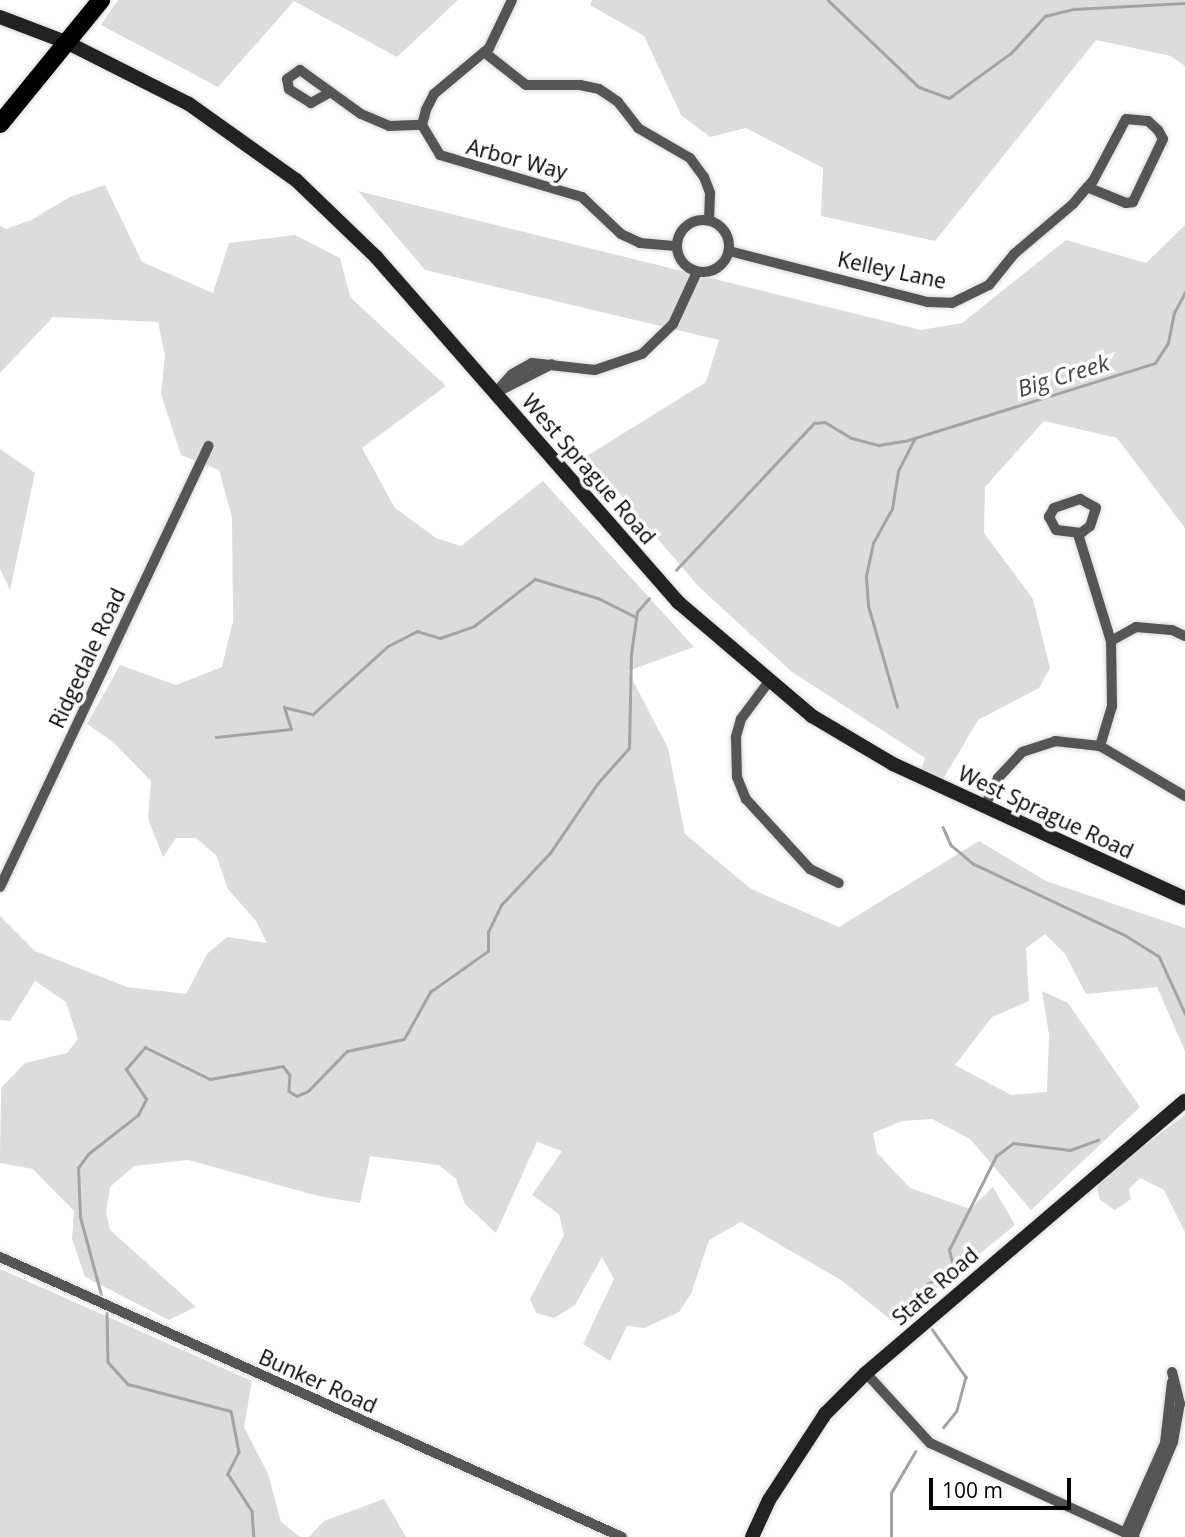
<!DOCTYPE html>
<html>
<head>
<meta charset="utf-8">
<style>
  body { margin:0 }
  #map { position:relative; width:1185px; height:1537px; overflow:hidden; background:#fff; font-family:"Open Sans",sans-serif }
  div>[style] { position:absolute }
  .green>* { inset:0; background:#dcdcdc }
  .stream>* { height:2.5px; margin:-1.25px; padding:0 1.25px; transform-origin:1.25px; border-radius:1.25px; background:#a3a3a3 }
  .roads { filter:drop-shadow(0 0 2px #dbdbdb) drop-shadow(0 0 2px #dbdbdb) }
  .street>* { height:10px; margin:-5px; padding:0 5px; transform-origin:5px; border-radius:5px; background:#555 }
  .street>.ring { margin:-5px; padding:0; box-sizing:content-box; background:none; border:10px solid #555; border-radius:50% }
  .secondary>* { height:14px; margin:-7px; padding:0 7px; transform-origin:7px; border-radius:7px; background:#222 }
  .primary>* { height:18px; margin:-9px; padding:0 9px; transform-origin:9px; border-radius:9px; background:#000 }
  span { translate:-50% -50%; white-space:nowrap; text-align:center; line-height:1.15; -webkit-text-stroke:7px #fff; paint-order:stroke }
  .street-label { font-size:21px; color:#000 }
  .water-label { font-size:23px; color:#444; font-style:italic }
  .scale { position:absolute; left:929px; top:1478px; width:142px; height:32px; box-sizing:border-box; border:4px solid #000; border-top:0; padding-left:9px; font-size:21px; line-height:24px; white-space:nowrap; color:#000; -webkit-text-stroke:5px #fff; paint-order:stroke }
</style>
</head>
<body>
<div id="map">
  <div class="green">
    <div style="clip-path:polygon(118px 0,458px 0,397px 57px,294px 1px,218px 87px,101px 25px)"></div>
    <div style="clip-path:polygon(592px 0,1185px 0,1185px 66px,1171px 56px,1096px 40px,935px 241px,821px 216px,823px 168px,746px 128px,710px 137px,681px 115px,644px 36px,590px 5px)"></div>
    <div style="clip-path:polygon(105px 185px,142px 262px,213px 293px,229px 243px,295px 235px,340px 258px,350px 297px,446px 386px,362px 448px,395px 508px,436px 538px,461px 546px,543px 481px,694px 647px,628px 671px,668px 748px,685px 834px,751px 889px,839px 927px,979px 841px,1046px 881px,1185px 928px,1185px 1051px,1157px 987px,1086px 994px,1065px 954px,1045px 934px,1026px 948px,1029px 1001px,992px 1017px,955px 1065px,1011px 1095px,1047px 1092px,1049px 1035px,1042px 991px,1068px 1003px,1140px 1107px,1031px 1210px,970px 1139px,932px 1119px,902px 1121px,873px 1133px,877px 1153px,910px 1188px,970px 1209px,993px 1187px,1015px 1225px,895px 1323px,841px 1280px,741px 1222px,709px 1240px,691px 1294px,679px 1312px,644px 1328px,627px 1326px,610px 1361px,583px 1344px,614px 1279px,602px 1257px,575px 1305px,554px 1318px,536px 1313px,530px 1299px,564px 1235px,559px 1214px,532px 1195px,562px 1151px,537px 1142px,496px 1233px,465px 1204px,456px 1179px,439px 1165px,370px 1156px,360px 1203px,318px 1196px,188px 1160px,134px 1166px,110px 1187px,106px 1213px,110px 1230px,196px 1307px,169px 1320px,85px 1277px,72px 1239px,74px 1211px,33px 1169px,0 1163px,1px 1088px,25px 1063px,67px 1053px,78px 1039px,66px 1002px,35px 981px,10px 1021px,0 1020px,0 916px,35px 951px,127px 987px,186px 994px,207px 954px,227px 937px,267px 943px,256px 921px,228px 889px,216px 855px,196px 838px,176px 838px,163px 857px,148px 819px,151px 781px,113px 742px,87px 724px,120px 665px,176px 685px,222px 667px,233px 621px,232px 517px,219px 470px,181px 455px,161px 394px,165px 356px,158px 322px,53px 317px,0 373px,0 226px,6px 229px,31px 220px,70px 197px)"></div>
    <div style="clip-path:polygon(358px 191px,921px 330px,962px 323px,1066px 240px,1146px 263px,1185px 225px,1185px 528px,1117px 438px,1044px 421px,985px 487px,984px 533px,1033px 599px,1050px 668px,1039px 688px,978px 720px,942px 781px,921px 770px,925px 758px,792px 672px,698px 586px,587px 456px,706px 382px,719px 340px,425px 270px)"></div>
    <div style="clip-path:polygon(0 449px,35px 473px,10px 590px,0 569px)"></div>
    <div style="clip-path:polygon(1185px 1115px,1185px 1232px,1164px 1190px,1140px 1178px,1129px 1189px,1131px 1199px,1115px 1210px,1100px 1200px,1096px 1182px)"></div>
    <div style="clip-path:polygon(0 1269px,252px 1381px,244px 1427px,268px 1474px,281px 1522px,300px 1537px,0 1537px)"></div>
    <div style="clip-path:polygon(384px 1499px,406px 1537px,309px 1537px,324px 1521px)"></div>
  </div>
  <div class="stream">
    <div style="left:828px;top:0;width:126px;rotate:43.7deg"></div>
    <div style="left:919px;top:87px;width:32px;rotate:20deg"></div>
    <div style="left:949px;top:98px;width:77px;rotate:-36deg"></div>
    <div style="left:1011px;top:53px;width:50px;rotate:-47.4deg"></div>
    <div style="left:1045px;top:16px;width:30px;rotate:-14deg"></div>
    <div style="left:1074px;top:9px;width:111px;rotate:-3.1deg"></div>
    <div style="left:676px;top:570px;width:202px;rotate:-46.8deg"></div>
    <div style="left:814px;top:423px;width:11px;rotate:-5deg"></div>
    <div style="left:825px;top:422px;width:31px;rotate:31deg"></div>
    <div style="left:852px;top:438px;width:28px;rotate:15deg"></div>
    <div style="left:879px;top:445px;width:26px;rotate:-9deg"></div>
    <div style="left:905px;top:441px;width:262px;rotate:-17.3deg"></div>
    <div style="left:1155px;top:363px;width:24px;rotate:-57deg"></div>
    <div style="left:1168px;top:343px;width:31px;rotate:-79deg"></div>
    <div style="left:1174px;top:313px;width:24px;rotate:-62deg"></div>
    <div style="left:897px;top:707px;width:105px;rotate:-106deg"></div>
    <div style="left:868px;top:606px;width:30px;rotate:-94deg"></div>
    <div style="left:866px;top:576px;width:34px;rotate:-78deg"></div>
    <div style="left:873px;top:543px;width:39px;rotate:-61deg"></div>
    <div style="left:892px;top:509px;width:38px;rotate:-81deg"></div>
    <div style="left:898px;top:471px;width:37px;rotate:-63deg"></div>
    <div style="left:216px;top:737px;width:75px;rotate:-6.1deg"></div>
    <div style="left:291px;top:729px;width:23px;rotate:-108deg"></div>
    <div style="left:284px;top:707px;width:30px;rotate:14deg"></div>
    <div style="left:313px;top:714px;width:101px;rotate:-42.2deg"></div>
    <div style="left:388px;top:646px;width:33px;rotate:-27deg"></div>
    <div style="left:417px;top:631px;width:24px;rotate:17deg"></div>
    <div style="left:440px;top:638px;width:36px;rotate:-19deg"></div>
    <div style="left:474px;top:626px;width:77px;rotate:-37.6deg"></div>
    <div style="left:535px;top:579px;width:66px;rotate:16.8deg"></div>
    <div style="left:598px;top:598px;width:42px;rotate:26.6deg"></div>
    <div style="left:943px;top:827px;width:20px;rotate:66deg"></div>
    <div style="left:951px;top:845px;width:30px;rotate:40deg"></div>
    <div style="left:974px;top:864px;width:167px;rotate:25.2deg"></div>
    <div style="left:1125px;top:935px;width:40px;rotate:32deg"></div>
    <div style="left:1159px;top:956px;width:63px;rotate:65.5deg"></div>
    <div style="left:926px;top:1291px;width:7px;rotate:-82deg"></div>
    <div style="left:927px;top:1284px;width:30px;rotate:-27deg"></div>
    <div style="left:954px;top:1270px;width:21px;rotate:-104deg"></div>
    <div style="left:949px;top:1250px;width:105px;rotate:-63.4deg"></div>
    <div style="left:996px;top:1156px;width:21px;rotate:-37deg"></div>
    <div style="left:1013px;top:1143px;width:57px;rotate:7deg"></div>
    <div style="left:1070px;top:1150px;width:30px;rotate:-20deg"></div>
    <div style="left:101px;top:1295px;width:81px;rotate:-105.1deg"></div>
    <div style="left:80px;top:1217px;width:49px;rotate:-92.3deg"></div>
    <div style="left:78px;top:1168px;width:17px;rotate:-54deg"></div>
    <div style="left:88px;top:1154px;width:63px;rotate:-38deg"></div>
    <div style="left:138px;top:1115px;width:18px;rotate:-63deg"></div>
    <div style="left:146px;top:1099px;width:36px;rotate:-124deg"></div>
    <div style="left:126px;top:1069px;width:29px;rotate:-49deg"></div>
    <div style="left:145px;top:1047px;width:72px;rotate:26.2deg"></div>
    <div style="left:210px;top:1079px;width:74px;rotate:-10.1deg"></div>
    <div style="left:283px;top:1066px;width:11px;rotate:52deg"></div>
    <div style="left:290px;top:1075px;width:16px;rotate:94deg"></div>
    <div style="left:289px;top:1091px;width:9px;rotate:32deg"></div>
    <div style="left:297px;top:1096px;width:12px;rotate:-24deg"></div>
    <div style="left:308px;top:1091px;width:56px;rotate:-45.7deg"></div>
    <div style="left:347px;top:1051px;width:58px;rotate:-11.9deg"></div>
    <div style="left:404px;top:1039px;width:54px;rotate:-61deg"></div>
    <div style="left:430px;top:992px;width:71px;rotate:-35.3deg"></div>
    <div style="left:488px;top:951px;width:19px;rotate:-90deg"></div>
    <div style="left:488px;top:932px;width:30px;rotate:-64deg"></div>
    <div style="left:501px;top:905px;width:71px;rotate:-46.7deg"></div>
    <div style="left:550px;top:853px;width:83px;rotate:-55.7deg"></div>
    <div style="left:597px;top:784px;width:48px;rotate:-48.4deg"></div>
    <div style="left:629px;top:748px;width:94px;rotate:-88.8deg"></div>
    <div style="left:631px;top:654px;width:42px;rotate:-81.9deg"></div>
    <div style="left:637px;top:612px;width:18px;rotate:-49deg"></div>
    <div style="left:107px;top:1313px;width:49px;rotate:88.8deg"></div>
    <div style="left:108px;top:1362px;width:30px;rotate:48deg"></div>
    <div style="left:128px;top:1384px;width:106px;rotate:14.7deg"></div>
    <div style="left:231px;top:1411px;width:42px;rotate:79deg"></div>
    <div style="left:239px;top:1452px;width:25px;rotate:117deg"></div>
    <div style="left:228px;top:1474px;width:44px;rotate:57deg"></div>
    <div style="left:252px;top:1511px;width:26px;rotate:86deg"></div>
    <div style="left:932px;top:1329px;width:59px;rotate:54.7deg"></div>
    <div style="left:966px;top:1377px;width:35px;rotate:105deg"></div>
    <div style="left:957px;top:1411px;width:21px;rotate:129deg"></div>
    <div style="left:891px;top:1537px;width:44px;rotate:-90deg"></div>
    <div style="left:891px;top:1493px;width:48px;rotate:-59.7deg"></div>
  </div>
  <div class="roads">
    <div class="street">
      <div style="left:512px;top:0;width:53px;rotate:115.6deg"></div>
      <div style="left:489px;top:48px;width:72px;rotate:140.1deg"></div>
      <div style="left:434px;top:94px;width:18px;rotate:117deg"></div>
      <div style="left:426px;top:110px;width:16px;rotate:105deg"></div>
      <div style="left:422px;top:125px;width:35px;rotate:59deg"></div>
      <div style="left:440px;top:155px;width:148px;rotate:16.5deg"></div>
      <div style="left:582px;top:197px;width:54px;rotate:43.5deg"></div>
      <div style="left:621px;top:234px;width:21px;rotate:25deg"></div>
      <div style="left:640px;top:243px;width:36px;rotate:5deg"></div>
      <div style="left:484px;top:52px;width:53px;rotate:38.2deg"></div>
      <div style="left:526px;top:85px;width:54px"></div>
      <div style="left:580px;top:85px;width:19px;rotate:12deg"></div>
      <div style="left:599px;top:89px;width:23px;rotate:34deg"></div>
      <div style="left:618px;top:102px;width:33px;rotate:52deg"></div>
      <div style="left:638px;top:128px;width:60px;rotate:30deg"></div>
      <div style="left:690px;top:158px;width:24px;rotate:54deg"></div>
      <div style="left:704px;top:177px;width:17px;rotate:69deg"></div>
      <div style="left:710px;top:193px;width:27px;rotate:92deg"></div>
      <div style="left:329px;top:93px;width:21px;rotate:151deg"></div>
      <div style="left:311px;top:103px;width:26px;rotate:-148deg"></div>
      <div style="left:289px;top:89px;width:10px;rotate:-101deg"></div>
      <div style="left:287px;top:79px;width:16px;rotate:-35deg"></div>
      <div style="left:300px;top:70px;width:75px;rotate:35.8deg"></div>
      <div style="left:361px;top:114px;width:30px;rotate:23deg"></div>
      <div style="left:389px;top:126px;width:33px;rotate:-2deg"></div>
      <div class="ring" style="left:677px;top:220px;width:42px;height:42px"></div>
      <div style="left:729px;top:251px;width:205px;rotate:14.4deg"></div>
      <div style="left:928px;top:302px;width:24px;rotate:2deg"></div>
      <div style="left:952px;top:303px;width:41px;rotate:-25.9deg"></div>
      <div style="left:989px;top:285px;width:40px;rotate:-51deg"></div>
      <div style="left:1014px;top:254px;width:77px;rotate:-40.3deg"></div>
      <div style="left:1073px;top:204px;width:16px;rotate:-50deg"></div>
      <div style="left:1083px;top:192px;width:15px;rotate:-48deg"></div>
      <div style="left:1093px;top:181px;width:70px;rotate:-62deg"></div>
      <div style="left:1126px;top:119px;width:22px;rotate:5deg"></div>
      <div style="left:1148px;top:121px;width:13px;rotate:42deg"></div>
      <div style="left:1158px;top:130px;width:10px;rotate:61deg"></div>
      <div style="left:1163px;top:139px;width:70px;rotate:115.5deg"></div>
      <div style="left:1133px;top:202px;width:7px;rotate:172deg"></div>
      <div style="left:1126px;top:203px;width:42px;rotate:-157.7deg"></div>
      <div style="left:499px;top:391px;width:59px;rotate:-27deg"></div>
      <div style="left:495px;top:393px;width:25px;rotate:-48deg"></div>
      <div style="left:512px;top:374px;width:23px;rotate:-29deg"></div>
      <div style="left:532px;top:363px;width:63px;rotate:6.3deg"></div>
      <div style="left:595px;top:370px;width:50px;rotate:-18.8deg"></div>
      <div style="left:642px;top:354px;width:43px;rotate:-44.1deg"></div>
      <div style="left:673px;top:324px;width:57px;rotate:-65.2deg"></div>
      <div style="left:1080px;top:499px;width:18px;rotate:29deg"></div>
      <div style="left:1096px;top:508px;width:19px;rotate:108deg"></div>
      <div style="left:1090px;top:526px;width:11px;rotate:142deg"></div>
      <div style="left:1081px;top:533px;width:25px;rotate:-173deg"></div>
      <div style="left:1056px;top:530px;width:15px;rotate:-118deg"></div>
      <div style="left:1049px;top:517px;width:10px;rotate:-61deg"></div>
      <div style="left:1054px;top:508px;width:28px;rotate:-19deg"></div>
      <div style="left:1078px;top:534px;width:112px;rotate:72.9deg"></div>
      <div style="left:1111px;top:641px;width:65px;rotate:89.1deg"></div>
      <div style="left:1112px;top:706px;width:42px;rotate:106.7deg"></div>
      <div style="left:1111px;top:641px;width:29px;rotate:-29deg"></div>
      <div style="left:1136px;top:627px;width:36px;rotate:5deg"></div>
      <div style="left:1172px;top:630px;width:14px;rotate:25deg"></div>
      <div style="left:770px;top:680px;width:49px;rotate:126.6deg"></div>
      <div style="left:741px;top:719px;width:19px;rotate:106deg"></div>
      <div style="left:736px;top:737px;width:40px;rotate:88.6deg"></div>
      <div style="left:737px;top:777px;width:24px;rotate:68deg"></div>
      <div style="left:746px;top:799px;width:95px;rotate:47.6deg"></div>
      <div style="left:810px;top:869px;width:32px;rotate:26deg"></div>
      <div style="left:985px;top:806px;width:31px;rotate:-65deg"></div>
      <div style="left:998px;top:778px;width:35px;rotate:-47deg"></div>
      <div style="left:1022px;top:752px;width:35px;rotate:-18deg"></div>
      <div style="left:1055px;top:741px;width:45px;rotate:6.3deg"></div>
      <div style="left:1100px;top:746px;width:99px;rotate:30.5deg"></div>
      <div style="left:0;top:887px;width:488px;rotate:-64.7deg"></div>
      <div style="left:0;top:1257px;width:682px;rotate:24.24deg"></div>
      <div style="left:866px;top:1373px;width:95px;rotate:47.6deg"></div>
      <div style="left:930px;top:1443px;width:225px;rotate:24.7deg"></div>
      <div style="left:1125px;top:1533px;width:98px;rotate:-66deg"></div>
      <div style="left:1165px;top:1443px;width:61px;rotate:-83.5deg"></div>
      <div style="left:1133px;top:1537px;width:103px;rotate:-67.2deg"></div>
      <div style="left:1173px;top:1442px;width:39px;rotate:-80deg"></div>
      <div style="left:1180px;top:1404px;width:33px;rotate:-104deg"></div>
    </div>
    <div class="secondary">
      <div style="left:0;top:17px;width:73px;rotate:20.9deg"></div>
      <div style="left:68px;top:43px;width:136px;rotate:26.8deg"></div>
      <div style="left:189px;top:104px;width:131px;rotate:35.4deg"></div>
      <div style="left:296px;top:180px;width:111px;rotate:43.9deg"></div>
      <div style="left:376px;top:257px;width:459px;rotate:48.8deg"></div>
      <div style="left:678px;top:602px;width:176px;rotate:40.4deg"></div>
      <div style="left:812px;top:716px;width:94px;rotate:30.7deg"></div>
      <div style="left:893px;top:764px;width:321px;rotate:24.7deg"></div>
      <div style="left:752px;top:1537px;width:41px;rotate:-65.3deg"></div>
      <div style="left:769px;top:1500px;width:103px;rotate:-56.9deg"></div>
      <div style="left:825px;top:1414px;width:58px;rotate:-45deg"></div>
      <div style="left:866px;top:1373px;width:419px;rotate:-40.5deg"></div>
    </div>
    <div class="primary">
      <div style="left:0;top:124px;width:160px;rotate:-50.8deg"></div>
    </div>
  </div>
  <div class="street-label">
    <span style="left:517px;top:159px;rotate:15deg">Arbor Way</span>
    <span style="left:892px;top:270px;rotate:12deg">Kelley Lane</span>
    <span style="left:589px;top:469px;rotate:49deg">West Sprague Road</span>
    <span style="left:87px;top:658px;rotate:-65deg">Ridgedale Road</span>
    <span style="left:1046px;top:812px;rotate:25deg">West Sprague Road</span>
    <span style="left:935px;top:1286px;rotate:-41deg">State Road</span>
    <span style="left:318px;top:1381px;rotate:24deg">Bunker Road</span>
  </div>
  <div class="water-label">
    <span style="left:1063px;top:375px;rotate:-17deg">Big Creek</span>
  </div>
  <div class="scale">100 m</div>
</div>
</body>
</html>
